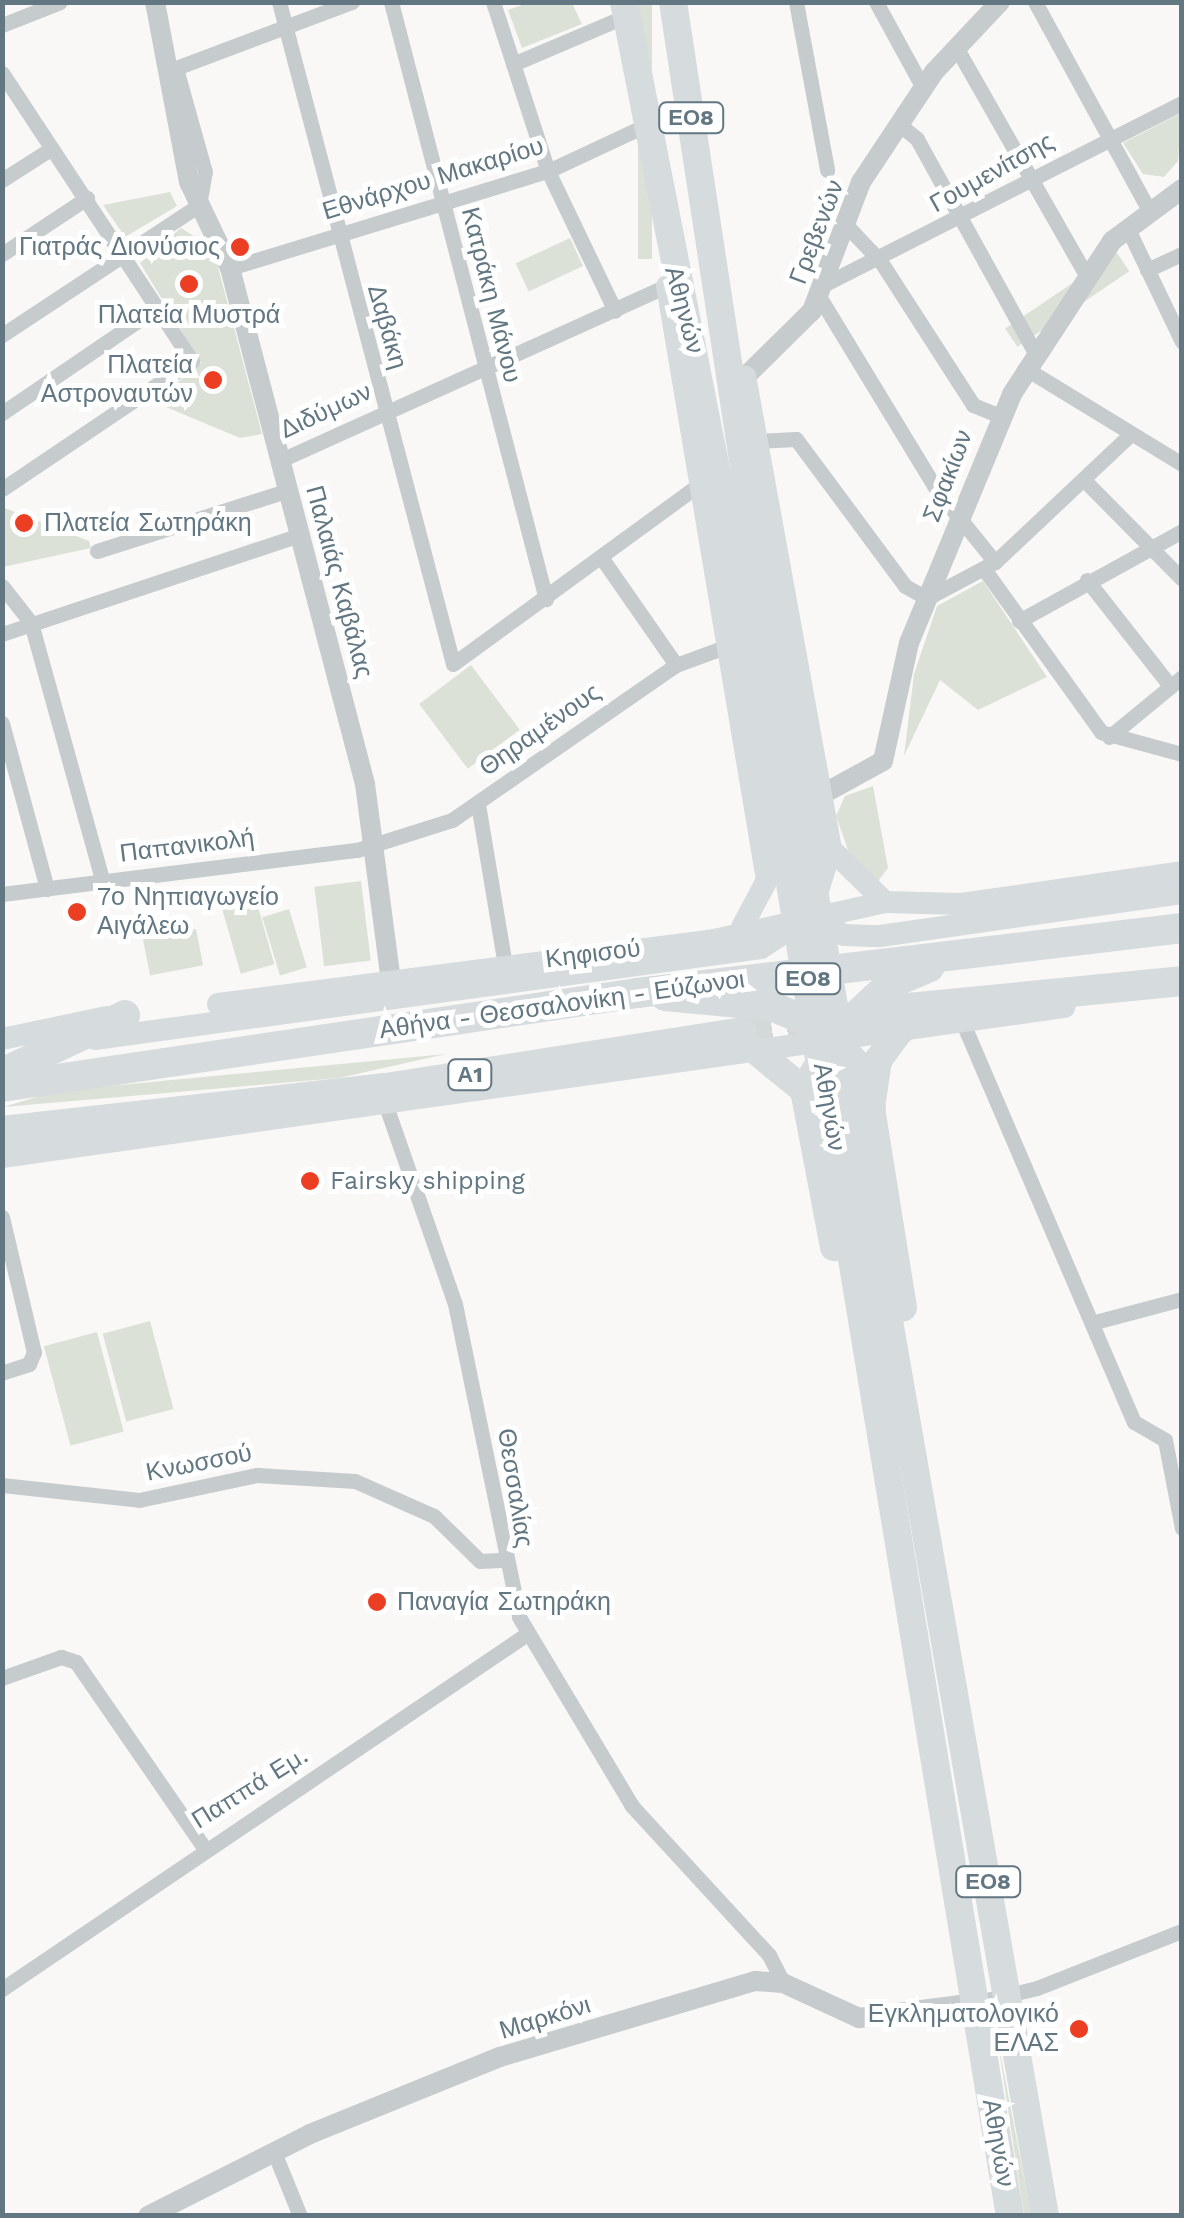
<!DOCTYPE html>
<html>
<head>
<meta charset="utf-8">
<style>
  body { margin:0 }
  #map { position:relative; width:1184px; height:2218px; overflow:hidden; background:#f9f8f6; font-family:"Work Sans",sans-serif }
  div>[style] { position:absolute }
  .green>* { inset:0; background:#dbe1d6; transform-origin:0 0 }
  .motorway-tunnel>* { height:30px; margin-top:-15px; transform-origin:0; background:repeating-linear-gradient(90deg,#d3d8d9 0 30px,transparent 0 45px) }
  .minor>* { height:15px; margin:-7.5px; padding:0 7.5px; transform-origin:7.5px; border-radius:7.5px; background:#c6cbcd }
  .tertiary>* { height:20px; margin:-10px; padding:0 10px; transform-origin:10px; border-radius:10px; background:#c6cbcd }
  .secondary>* { height:22px; margin:-11px; padding:0 11px; transform-origin:11px; border-radius:11px; background:#d6dbde }
  .trunk>* { height:28px; margin:-14px; padding:0 14px; transform-origin:14px; border-radius:14px; background:#d6dbde }
  .motorway>* { height:30px; margin:-15px; padding:0 15px; transform-origin:15px; border-radius:15px; background:#d6dbde }
  .dots>* { width:28px; height:28px; translate:-50% -50%; box-sizing:border-box; border:5px solid #fff; border-radius:50% }
  span { translate:-50% -50%; white-space:nowrap; text-align:center; line-height:1.15; -webkit-text-stroke:10px #fff; paint-order:stroke }
  .shield-label span { padding:2px 8px; background:#fff; border:2px solid; border-radius:8px; -webkit-text-stroke-width:0 }
  .shield-label { font-size:22px; color:#627782; font-weight:700 }
  .street-label { font-size:25px; color:#627782 }
  .poi-label { font-size:25px; color:#627782 }
  .right { translate:-100% -50%; text-align:right }
  .left { translate:0 -50%; text-align:left }
  .frame { position:absolute; inset:0; border:5px solid #627782; pointer-events:none }
</style>
</head>
<body>
<div id="map">
  <div class="green">
    <div style="clip-path:polygon(528px 3px,572px 3px,582px 24px,522px 48px,508px 10px)"></div>
    <div style="left:638px;top:3px;width:14px;height:256px"></div>
    <div style="clip-path:polygon(1181px 113px,1178px 161px,1164px 177px,1143px 174px,1123px 143px)"></div>
    <div style="clip-path:polygon(170px 192px,177px 206px,125px 237px,103px 205px)"></div>
    <div style="clip-path:polygon(181px 228px,213px 248px,262px 434px,240px 438px,154px 402px,201px 363px,140px 263px)"></div>
    <div style="left:570px;top:238px;width:31px;height:60px;rotate:65deg"></div>
    <div style="left:1117px;top:253px;width:22px;height:135px;rotate:56deg"></div>
    <div style="clip-path:polygon(2px 507px,89px 541px,91px 548px,3px 567px)"></div>
    <div style="clip-path:polygon(983px 581px,1047px 677px,978px 710px,940px 680px,904px 756px,914px 674px,937px 606px)"></div>
    <div style="left:471px;top:665px;width:81px;height:65px;rotate:53deg"></div>
    <div style="clip-path:polygon(873px 786px,888px 868px,876px 884px,850px 856px,836px 816px,845px 796px)"></div>
    <div style="left:361px;top:881px;width:80px;height:47px;rotate:83deg"></div>
    <div style="left:254px;top:893px;width:74px;height:35px;rotate:74deg"></div>
    <div style="left:289px;top:909px;width:61px;height:28px;rotate:73deg"></div>
    <div style="left:196px;top:929px;width:37px;height:54px;rotate:79deg"></div>
    <div style="clip-path:polygon(446px 1054px,339px 1078px,3px 1107px,57px 1091px)"></div>
    <div style="left:150px;top:1321px;width:91px;height:49px;rotate:75deg"></div>
    <div style="left:97px;top:1332px;width:103px;height:55px;rotate:75deg"></div>
    <div style="clip-path:polygon(997px 2036px,1031px 2215px,1024px 2215px)"></div>
  </div>
  <div class="motorway-tunnel">
    <div style="left:742px;top:1032px;width:77px;rotate:-8.2deg"></div>
  </div>
  <div class="minor">
    <div style="left:279px;top:2px;width:684px;rotate:75.27deg"></div>
    <div style="left:453px;top:664px;width:302px;rotate:-36.1deg"></div>
    <div style="left:391px;top:2px;width:617px;rotate:75.45deg"></div>
    <div style="left:493px;top:2px;width:178px;rotate:72deg"></div>
    <div style="left:548px;top:171px;width:155px;rotate:64.4deg"></div>
    <div style="left:796px;top:2px;width:171px;rotate:79.5deg"></div>
    <div style="left:876px;top:2px;width:98px;rotate:61.3deg"></div>
    <div style="left:1035px;top:2px;width:237px;rotate:61.3deg"></div>
    <div style="left:2px;top:25px;width:62px;rotate:-21.6deg"></div>
    <div style="left:956px;top:47px;width:265px;rotate:60.3deg"></div>
    <div style="left:513px;top:64px;width:123px;rotate:-23deg"></div>
    <div style="left:168px;top:71px;width:197px;rotate:-20.6deg"></div>
    <div style="left:2px;top:73px;width:345px;rotate:56.6deg"></div>
    <div style="left:192px;top:361px;width:229px;rotate:146deg"></div>
    <div style="left:900px;top:125px;width:22px;rotate:39deg"></div>
    <div style="left:917px;top:139px;width:248px;rotate:61.1deg"></div>
    <div style="left:2px;top:180px;width:59px;rotate:-32.6deg"></div>
    <div style="left:847px;top:226px;width:50px;rotate:46.6deg"></div>
    <div style="left:881px;top:262px;width:170px;rotate:57.2deg"></div>
    <div style="left:973px;top:405px;width:29px;rotate:22deg"></div>
    <div style="left:1127px;top:227px;width:127px;rotate:64.4deg"></div>
    <div style="left:2px;top:254px;width:102px;rotate:-33.4deg"></div>
    <div style="left:230px;top:268px;width:332px;rotate:-17deg"></div>
    <div style="left:548px;top:171px;width:108px;rotate:-25.1deg"></div>
    <div style="left:1147px;top:270px;width:38px;rotate:-25deg"></div>
    <div style="left:825px;top:284px;width:400px;rotate:-26.9deg"></div>
    <div style="left:820px;top:298px;width:223px;rotate:58.7deg"></div>
    <div style="left:936px;top:489px;width:94px;rotate:51.1deg"></div>
    <div style="left:2px;top:335px;width:236px;rotate:-33.4deg"></div>
    <div style="left:199px;top:205px;width:34px;rotate:-80deg"></div>
    <div style="left:205px;top:172px;width:108px;rotate:-105.6deg"></div>
    <div style="left:1028px;top:370px;width:180px;rotate:31.4deg"></div>
    <div style="left:2px;top:413px;width:189px;rotate:-34.2deg"></div>
    <div style="left:757px;top:441px;width:39px;rotate:-3deg"></div>
    <div style="left:796px;top:439px;width:183px;rotate:53.4deg"></div>
    <div style="left:905px;top:586px;width:25px;rotate:29deg"></div>
    <div style="left:927px;top:598px;width:77px;rotate:-27.9deg"></div>
    <div style="left:995px;top:562px;width:187px;rotate:-43.3deg"></div>
    <div style="left:281px;top:460px;width:423px;rotate:-24.3deg"></div>
    <div style="left:1084px;top:480px;width:139px;rotate:45.3deg"></div>
    <div style="left:97px;top:551px;width:201px;rotate:-17.6deg"></div>
    <div style="left:601px;top:557px;width:131px;rotate:55.2deg"></div>
    <div style="left:984px;top:569px;width:201px;rotate:54.3deg"></div>
    <div style="left:1101px;top:732px;width:84px;rotate:15.2deg"></div>
    <div style="left:1087px;top:580px;width:135px;rotate:51.9deg"></div>
    <div style="left:2px;top:586px;width:47px;rotate:51.9deg"></div>
    <div style="left:31px;top:623px;width:270px;rotate:74.5deg"></div>
    <div style="left:1019px;top:621px;width:186px;rotate:-28.9deg"></div>
    <div style="left:2px;top:634px;width:316px;rotate:-18.4deg"></div>
    <div style="left:2px;top:723px;width:172px;rotate:74.8deg"></div>
    <div style="left:1109px;top:737px;width:94px;rotate:-39.4deg"></div>
    <div style="left:478px;top:804px;width:163px;rotate:80.5deg"></div>
    <div style="left:2px;top:894px;width:358px;rotate:-7.1deg"></div>
    <div style="left:357px;top:850px;width:100px;rotate:-17.5deg"></div>
    <div style="left:452px;top:820px;width:272px;rotate:-34.7deg"></div>
    <div style="left:676px;top:665px;width:52px;rotate:-20.2deg"></div>
    <div style="left:962px;top:1021px;width:436px;rotate:66.8deg"></div>
    <div style="left:1134px;top:1422px;width:36px;rotate:30deg"></div>
    <div style="left:1165px;top:1440px;width:90px;rotate:79.1deg"></div>
    <div style="left:385px;top:1103px;width:213px;rotate:70.8deg"></div>
    <div style="left:455px;top:1304px;width:319px;rotate:78.4deg"></div>
    <div style="left:519px;top:1617px;width:220px;rotate:59.1deg"></div>
    <div style="left:632px;top:1806px;width:202px;rotate:47.4deg"></div>
    <div style="left:769px;top:1955px;width:31px;rotate:63deg"></div>
    <div style="left:2px;top:1217px;width:139px;rotate:76.7deg"></div>
    <div style="left:34px;top:1352px;width:13px;rotate:113deg"></div>
    <div style="left:29px;top:1364px;width:28px;rotate:162deg"></div>
    <div style="left:1095px;top:1322px;width:90px;rotate:-14.8deg"></div>
    <div style="left:2px;top:1485px;width:138px;rotate:6.2deg"></div>
    <div style="left:139px;top:1500px;width:121px;rotate:-12deg"></div>
    <div style="left:257px;top:1475px;width:98px;rotate:3.5deg"></div>
    <div style="left:355px;top:1481px;width:86px;rotate:23.9deg"></div>
    <div style="left:434px;top:1516px;width:64px;rotate:44.4deg"></div>
    <div style="left:480px;top:1561px;width:20px;rotate:-3deg"></div>
    <div style="left:2px;top:1678px;width:63px;rotate:-19.6deg"></div>
    <div style="left:61px;top:1657px;width:16px;rotate:18deg"></div>
    <div style="left:76px;top:1662px;width:224px;rotate:55.4deg"></div>
    <div style="left:2px;top:1989px;width:634px;rotate:-34.07deg"></div>
    <div style="left:974px;top:2003px;width:65px;rotate:-13.4deg"></div>
    <div style="left:1037px;top:1988px;width:156px;rotate:-21.5deg"></div>
    <div style="left:274px;top:2152px;width:69px;rotate:67.9deg"></div>
  </div>
  <div class="tertiary">
    <div style="left:155px;top:2px;width:183px;rotate:79.3deg"></div>
    <div style="left:189px;top:182px;width:95px;rotate:64.5deg"></div>
    <div style="left:230px;top:268px;width:533px;rotate:75.34deg"></div>
    <div style="left:365px;top:784px;width:199px;rotate:82.5deg"></div>
    <div style="left:745px;top:377px;width:94px;rotate:-44.6deg"></div>
    <div style="left:812px;top:311px;width:138px;rotate:-69.2deg"></div>
    <div style="left:861px;top:182px;width:132px;rotate:-56.4deg"></div>
    <div style="left:934px;top:72px;width:96px;rotate:-46.7deg"></div>
    <div style="left:823px;top:794px;width:68px;rotate:-28.8deg"></div>
    <div style="left:883px;top:761px;width:121px;rotate:-77.6deg"></div>
    <div style="left:909px;top:643px;width:269px;rotate:-67.5deg"></div>
    <div style="left:1012px;top:394px;width:183px;rotate:-56.8deg"></div>
    <div style="left:1112px;top:241px;width:87px;rotate:-36.6deg"></div>
    <div style="left:148px;top:2216px;width:182px;rotate:-26.8deg"></div>
    <div style="left:310px;top:2134px;width:205px;rotate:-22.1deg"></div>
    <div style="left:500px;top:2057px;width:266px;rotate:-16.6deg"></div>
    <div style="left:755px;top:1981px;width:28px;rotate:4deg"></div>
    <div style="left:783px;top:1983px;width:84px;rotate:24.7deg"></div>
    <div style="left:859px;top:2018px;width:116px;rotate:-7.4deg"></div>
  </div>
  <div class="secondary">
    <div style="left:667px;top:286px;width:602px;rotate:80.44deg"></div>
    <div style="left:767px;top:880px;width:53px;rotate:118deg"></div>
    <div style="left:831px;top:849px;width:76px;rotate:44.5deg"></div>
    <div style="left:810px;top:916px;width:39px;rotate:29deg"></div>
    <div style="left:844px;top:935px;width:36px;rotate:2deg"></div>
    <div style="left:880px;top:936px;width:305px;rotate:-8.1deg"></div>
    <div style="left:218px;top:1004px;width:500px;rotate:-7.35deg"></div>
    <div style="left:714px;top:940px;width:175px;rotate:-12.5deg"></div>
    <div style="left:885px;top:902px;width:76px;rotate:1.5deg"></div>
    <div style="left:961px;top:904px;width:223px;rotate:-8.2deg"></div>
    <div style="left:2px;top:1039px;width:107px;rotate:-11.8deg"></div>
    <div style="left:95px;top:1039px;width:672px;rotate:-7.78deg"></div>
    <div style="left:761px;top:948px;width:59px;rotate:-33.1deg"></div>
    <div style="left:810px;top:916px;width:70px;rotate:-72.6deg"></div>
    <div style="left:831px;top:849px;width:480px;rotate:-100.3deg"></div>
    <div style="left:2px;top:1157px;width:1073px;rotate:-8.04deg"></div>
  </div>
  <div class="trunk">
    <div style="left:624px;top:2px;width:657px;rotate:78.86deg"></div>
    <div style="left:751px;top:647px;width:1590px;rotate:80.63deg"></div>
    <div style="left:673px;top:2px;width:649px;rotate:81.32deg"></div>
    <div style="left:771px;top:644px;width:1596px;rotate:80.11deg"></div>
    <div style="left:900px;top:1030px;width:37px;rotate:126deg"></div>
    <div style="left:878px;top:1060px;width:49px;rotate:98.3deg"></div>
    <div style="left:871px;top:1108px;width:202px;rotate:80.9deg"></div>
    <div style="left:756px;top:1051px;width:62px;rotate:39.1deg"></div>
    <div style="left:804px;top:1090px;width:160px;rotate:79.2deg"></div>
  </div>
  <div class="motorway">
    <div style="left:884px;top:990px;width:24px;rotate:95deg"></div>
    <div style="left:882px;top:1014px;width:24px;rotate:42deg"></div>
    <div style="left:665px;top:996px;width:106px;rotate:5.4deg"></div>
    <div style="left:771px;top:1006px;width:50px;rotate:22.4deg"></div>
    <div style="left:817px;top:1025px;width:57px;rotate:45deg"></div>
    <div style="left:857px;top:1065px;width:45px;rotate:72deg"></div>
    <div style="left:908px;top:1008px;width:275px;rotate:-5.6deg"></div>
    <div style="left:2px;top:1073px;width:136px;rotate:-25.2deg"></div>
    <div style="left:2px;top:1087px;width:642px;rotate:-8.42deg"></div>
    <div style="left:637px;top:993px;width:549px;rotate:-6.8deg"></div>
    <div style="left:804px;top:1090px;width:73px;rotate:-57.8deg"></div>
    <div style="left:843px;top:1028px;width:64px;rotate:-43.1deg"></div>
    <div style="left:890px;top:984px;width:43px;rotate:-23deg"></div>
    <div style="left:2px;top:1131px;width:386px;rotate:-6.4deg"></div>
    <div style="left:386px;top:1088px;width:360px;rotate:-8.9deg"></div>
  </div>
  <div class="dots">
    <div style="left:240px;top:247px;background:#eb3e23"></div>
    <div style="left:189px;top:284px;background:#eb3e23"></div>
    <div style="left:213px;top:380px;background:#eb3e23"></div>
    <div style="left:24px;top:523px;background:#eb3e23"></div>
    <div style="left:77px;top:912px;background:#eb3e23"></div>
    <div style="left:310px;top:1181px;background:#eb3e23"></div>
    <div style="left:377px;top:1602px;background:#eb3e23"></div>
    <div style="left:1079px;top:2029px;background:#eb3e23"></div>
  </div>
  <div class="shield-label">
    <span style="left:691px;top:118px">ΕΟ8</span>
    <span style="left:808px;top:979px">ΕΟ8</span>
    <span style="left:470px;top:1075px">Α1</span>
    <span style="left:988px;top:1882px">ΕΟ8</span>
  </div>
  <div class="street-label">
    <span style="left:992px;top:173px;rotate:-29deg">Γουμενίτσης</span>
    <span style="left:433px;top:179px;rotate:-17deg">Εθνάρχου Μακαρίου</span>
    <span style="left:817px;top:232px;rotate:-69deg">Γρεβενών</span>
    <span style="left:491px;top:295px;rotate:76deg">Κατράκη Μάνου</span>
    <span style="left:684px;top:310px;rotate:75deg">Αθηνών</span>
    <span style="left:387px;top:327px;rotate:74deg">Δαβάκη</span>
    <span style="left:326px;top:411px;rotate:-25deg">Διδύμων</span>
    <span style="left:948px;top:476px;rotate:-69deg">Σφακίων</span>
    <span style="left:339px;top:582px;rotate:75deg">Παλαιάς Καβάλας</span>
    <span style="left:540px;top:730px;rotate:-35deg">Θηραμένους</span>
    <span style="left:187px;top:846px;rotate:-7deg">Παπανικολή</span>
    <span style="left:593px;top:954px;rotate:-7deg">Κηφισού</span>
    <span style="left:562px;top:1005px;rotate:-8deg">Αθήνα - Θεσσαλονίκη - Εύζωνοι</span>
    <span style="left:829px;top:1107px;rotate:80deg">Αθηνών</span>
    <span style="left:199px;top:1463px;rotate:-11deg">Κνωσσού</span>
    <span style="left:515px;top:1488px;rotate:81deg">Θεσσαλίας</span>
    <span style="left:250px;top:1788px;rotate:-32deg">Παππά Εμ.</span>
    <span style="left:545px;top:2018px;rotate:-17deg">Μαρκόνι</span>
    <span style="left:998px;top:2143px;rotate:80deg">Αθηνών</span>
  </div>
  <div class="poi-label">
    <span class="right" style="left:220px;top:247px">Γιατράς Διονύσιος</span>
    <span style="left:189px;top:315px">Πλατεία Μυστρά</span>
    <span class="right" style="left:193px;top:380px">Πλατεία<br>Αστροναυτών</span>
    <span class="left" style="left:44px;top:523px">Πλατεία Σωτηράκη</span>
    <span class="left" style="left:97px;top:912px">7ο Νηπιαγωγείο<br>Αιγάλεω</span>
    <span class="left" style="left:330px;top:1181px">Fairsky shipping</span>
    <span class="left" style="left:397px;top:1602px">Παναγία Σωτηράκη</span>
    <span class="right" style="left:1059px;top:2029px">Εγκληματολογικό<br>ΕΛΑΣ</span>
  </div>
  <div class="frame"></div>
</div>
</body>
</html>
